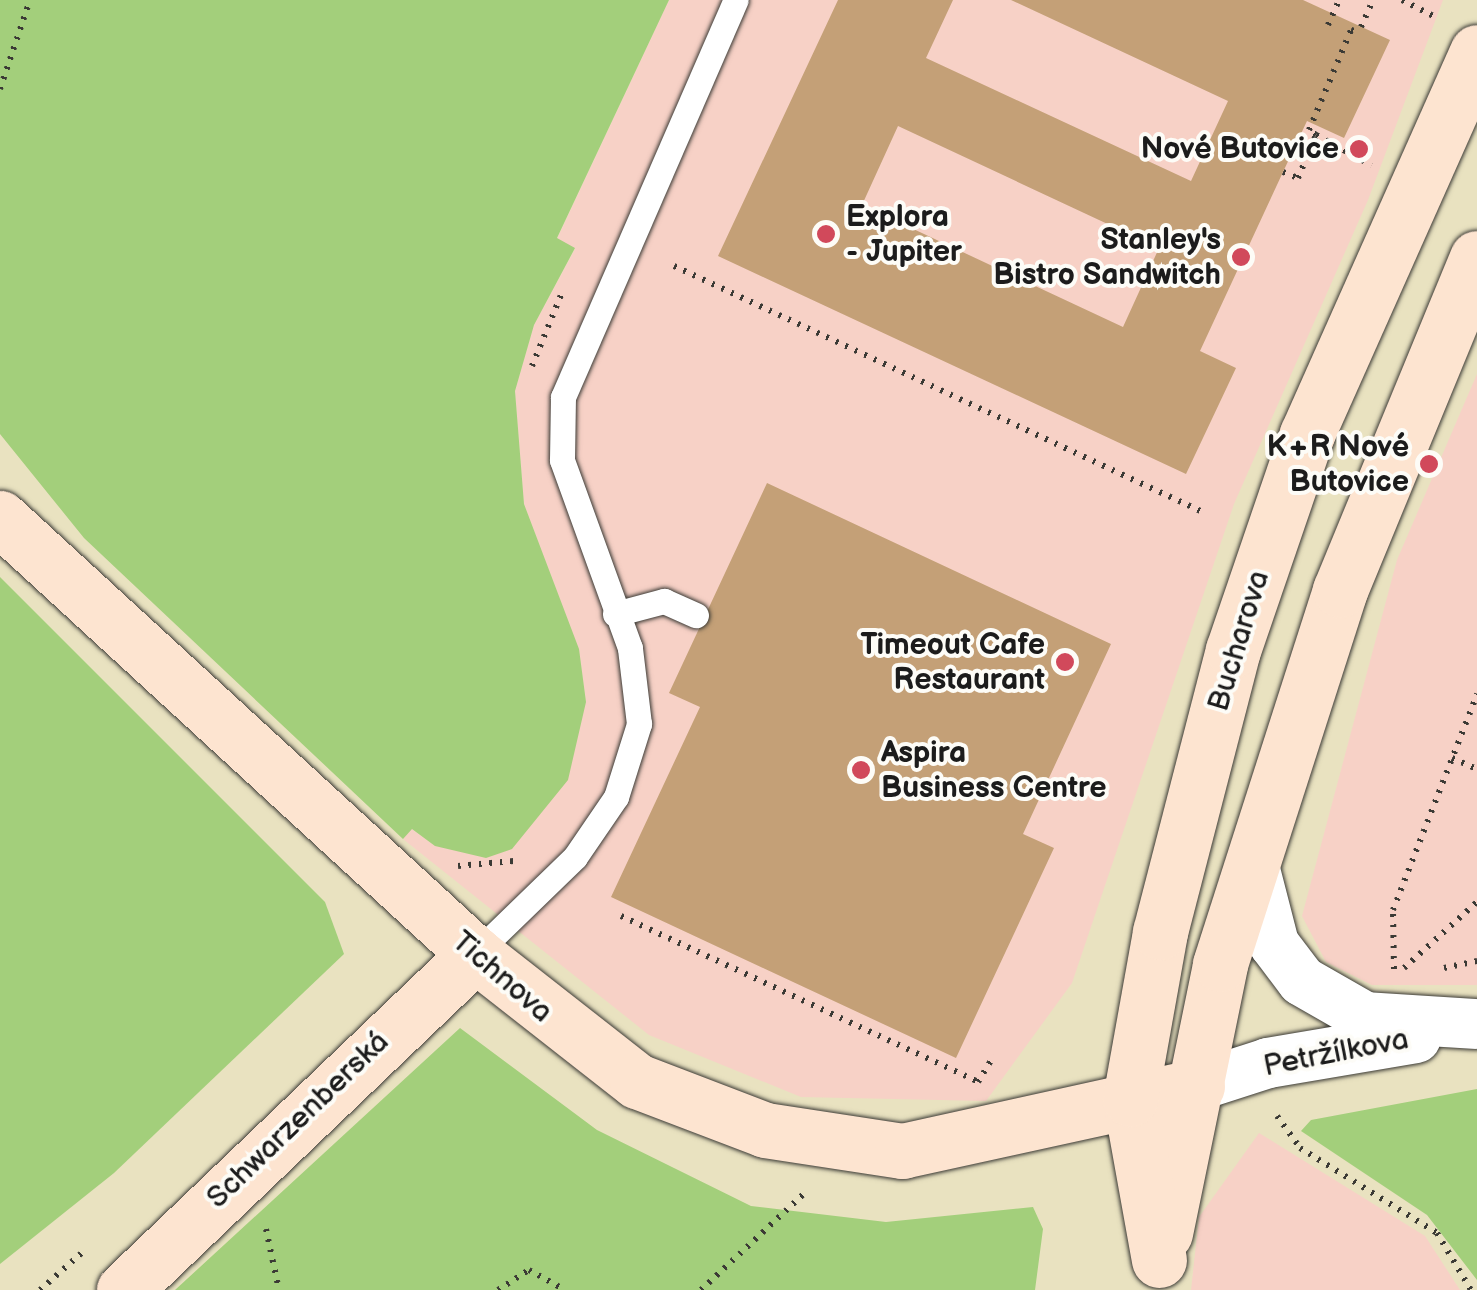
<!DOCTYPE html>
<html>
<head>
<meta charset="utf-8">
<style>
  body { margin:0 }
  #map { position:relative; width:1477px; height:1290px; overflow:hidden; background:#e9e2c0; font-family:"Balsamiq Sans",sans-serif }
  div>[style] { position:absolute }
  .built>* { inset:0; background:#f7d1c6 }
  .green>* { inset:0; background:#a3cf7b }
  .building>* { inset:0; background:#c4a077 }
  .path>* { height:6px; margin-top:-3px; transform-origin:0; background:repeating-linear-gradient(90deg,#3b3a35 0 2.5px,transparent 0 10.5px) }
  .roads { filter:drop-shadow(0 0 2px #3b3a35) drop-shadow(0 0 2px #3b3a35) }
  .lane>* { height:25px; margin:-12.5px; padding:0 12.5px; transform-origin:12.5px; border-radius:12.5px; background:#fff }
  .street>* { height:50px; margin:-25px; padding:0 25px; transform-origin:25px; border-radius:25px; background:#fff }
  .secondary>* { height:55px; margin:-27.5px; padding:0 27.5px; transform-origin:27.5px; border-radius:27.5px; background:#fde4d0 }
  .dots>* { width:28px; height:28px; translate:-50% -50%; box-sizing:border-box; border:5px solid #fdfcf7; border-radius:50% }
  span { translate:-50% -50%; white-space:nowrap; text-align:center; line-height:1.15; -webkit-text-stroke:8px #fdfcf7; paint-order:stroke }
  .poi-label { font-size:30px; color:#1c1c1c; font-weight:700 }
  .right { translate:-100% -50%; text-align:right }
  .left { translate:0 -50%; text-align:left }
  .street-label { font-size:30px; color:#1c1c1c }
</style>
</head>
<body>
<div id="map">
  <div class="built">
    <div style="clip-path:polygon(669px 0,1443px 0,1368px 200px,1234px 504px,1072px 983px,986px 1101px,801px 1097px,649px 1035px,403px 839px,411px 828px,435px 846px,586px 702px,579px 650px,524px 504px,515px 391px,534px 325px,575px 249px,557px 239px)"></div>
    <div style="clip-path:polygon(1477px 374px,1477px 985px,1372px 985px,1326px 962px,1302px 916px,1397px 560px)"></div>
    <div style="clip-path:polygon(1259px 1133px,1425px 1236px,1460px 1290px,1191px 1290px,1199px 1217px)"></div>
  </div>
  <div class="green">
    <div style="clip-path:polygon(0 0,669px 0,557px 238px,575px 248px,534px 325px,515px 391px,524px 504px,579px 649px,586px 702px,568px 780px,512px 849px,486px 858px,435px 846px,412px 829px,403px 839px,84px 538px,0 434px)"></div>
    <div style="clip-path:polygon(0 577px,325px 902px,344px 954px,114px 1173px,0 1264px)"></div>
    <div style="clip-path:polygon(460px 1028px,597px 1130px,751px 1206px,886px 1222px,1033px 1207px,1043px 1229px,1035px 1290px,175px 1290px)"></div>
    <div style="clip-path:polygon(1477px 1089px,1477px 1280px,1427px 1215px,1301px 1131px,1311px 1120px)"></div>
  </div>
  <div class="building">
    <div style="clip-path:polygon(evenodd,838px 0,953px 0,926px 58px,1191px 181px,1228px 101px,1011px 0,1303px 0,1390px 40px,1344px 138px,1307px 121px,1283px 172px,1200px 351px,1236px 368px,1186px 474px,718px 256px,838px 0,898px 126px,1159px 248px,1123px 327px,862px 205px,898px 126px)"></div>
    <div style="clip-path:polygon(767px 483px,1111px 644px,1023px 834px,1054px 848px,956px 1058px,611px 897px,700px 707px,669px 693px)"></div>
  </div>
  <div class="path">
    <div style="left:1402px;top:0;width:39px;rotate:27deg"></div>
    <div style="left:1328px;top:25px;width:27px;rotate:-66deg"></div>
    <div style="left:1361px;top:27px;width:30px;rotate:-66deg"></div>
    <div style="left:0;top:89px;width:94px;rotate:-71.4deg"></div>
    <div style="left:1316px;top:135px;width:9px;rotate:-144deg"></div>
    <div style="left:1309px;top:130px;width:108px;rotate:-67.2deg"></div>
    <div style="left:1351px;top:30px;width:7px;rotate:16deg"></div>
    <div style="left:1283px;top:172px;width:16px;rotate:22deg"></div>
    <div style="left:1298px;top:178px;width:47px;rotate:-67.3deg"></div>
    <div style="left:1316px;top:135px;width:63px;rotate:28.6deg"></div>
    <div style="left:674px;top:266px;width:586px;rotate:24.95deg"></div>
    <div style="left:532px;top:366px;width:82px;rotate:-67.8deg"></div>
    <div style="left:1452px;top:758px;width:27px;rotate:24deg"></div>
    <div style="left:458px;top:866px;width:56px;rotate:-5.1deg"></div>
    <div style="left:621px;top:916px;width:394px;rotate:24.9deg"></div>
    <div style="left:978px;top:1082px;width:31px;rotate:-59deg"></div>
    <div style="left:1404px;top:968px;width:98px;rotate:-42.1deg"></div>
    <div style="left:1444px;top:968px;width:34px;rotate:-12deg"></div>
    <div style="left:1394px;top:969px;width:59px;rotate:-91deg"></div>
    <div style="left:1393px;top:910px;width:232px;rotate:-68.7deg"></div>
    <div style="left:1277px;top:1116px;width:39px;rotate:54deg"></div>
    <div style="left:1300px;top:1148px;width:161px;rotate:31.8deg"></div>
    <div style="left:1437px;top:1233px;width:66px;rotate:59.2deg"></div>
    <div style="left:266px;top:1229px;width:62px;rotate:78deg"></div>
    <div style="left:40px;top:1290px;width:59px;rotate:-41.6deg"></div>
    <div style="left:498px;top:1290px;width:37px;rotate:-33deg"></div>
    <div style="left:529px;top:1270px;width:41px;rotate:29.1deg"></div>
    <div style="left:701px;top:1290px;width:146px;rotate:-43.1deg"></div>
  </div>
  <div class="roads">
    <div class="lane">
      <div style="left:615px;top:614px;width:51px;rotate:-14.9deg"></div>
      <div style="left:664px;top:601px;width:35px;rotate:24deg"></div>
      <div style="left:475px;top:954px;width:139px;rotate:-44.1deg"></div>
      <div style="left:575px;top:857px;width:73px;rotate:-55.7deg"></div>
      <div style="left:616px;top:797px;width:77px;rotate:-72.5deg"></div>
      <div style="left:639px;top:724px;width:77px;rotate:-96.8deg"></div>
      <div style="left:630px;top:648px;width:200px;rotate:-109.9deg"></div>
      <div style="left:562px;top:460px;width:63px;rotate:-89.1deg"></div>
      <div style="left:563px;top:397px;width:433px;rotate:-66.5deg"></div>
    </div>
    <div class="street">
      <div style="left:1253px;top:862px;width:85px;rotate:75.6deg"></div>
      <div style="left:1274px;top:944px;width:46px;rotate:52.9deg"></div>
      <div style="left:1302px;top:981px;width:73px;rotate:29.7deg"></div>
      <div style="left:1365px;top:1017px;width:112px;rotate:3.6deg"></div>
      <div style="left:1197px;top:1086px;width:75px;rotate:-17.9deg"></div>
      <div style="left:1268px;top:1063px;width:150px;rotate:-9.6deg"></div>
    </div>
    <div class="secondary">
      <div style="left:0;top:518px;width:645px;rotate:42.55deg"></div>
      <div style="left:475px;top:954px;width:206px;rotate:38.1deg"></div>
      <div style="left:637px;top:1081px;width:137px;rotate:20.9deg"></div>
      <div style="left:765px;top:1130px;width:139px;rotate:8.7deg"></div>
      <div style="left:902px;top:1151px;width:302px;rotate:-12.4deg"></div>
      <div style="left:1165px;top:1233px;width:275px;rotate:-78.4deg"></div>
      <div style="left:1220px;top:964px;width:393px;rotate:-72.2deg"></div>
      <div style="left:1340px;top:590px;width:359px;rotate:-67.6deg"></div>
      <div style="left:1159px;top:1260px;width:164px;rotate:-100.2deg"></div>
      <div style="left:1130px;top:1099px;width:170px;rotate:-79.8deg"></div>
      <div style="left:1160px;top:932px;width:291px;rotate:-75.5deg"></div>
      <div style="left:1233px;top:650px;width:228px;rotate:-71.1deg"></div>
      <div style="left:1307px;top:434px;width:418px;rotate:-66deg"></div>
      <div style="left:124px;top:1290px;width:486px;rotate:-43.7deg"></div>
    </div>
  </div>
  <div class="dots">
    <div style="left:1359px;top:149px;background:#d1495b"></div>
    <div style="left:826px;top:234px;background:#d1495b"></div>
    <div style="left:1241px;top:257px;background:#d1495b"></div>
    <div style="left:1429px;top:464px;background:#d1495b"></div>
    <div style="left:1065px;top:662px;background:#d1495b"></div>
    <div style="left:861px;top:770px;background:#d1495b"></div>
  </div>
  <div class="poi-label">
    <span class="right" style="left:1339px;top:149px">Nové Butovice</span>
    <span class="left" style="left:846px;top:234px">Explora<br>- Jupiter</span>
    <span class="right" style="left:1221px;top:257px">Stanley's<br>Bistro Sandwitch</span>
    <span class="right" style="left:1409px;top:464px">K+R Nové<br>Butovice</span>
    <span class="right" style="left:1045px;top:662px">Timeout Cafe<br>Restaurant</span>
    <span class="left" style="left:881px;top:770px">Aspira<br>Business Centre</span>
  </div>
  <div class="street-label">
    <span style="left:1239px;top:641px;rotate:-73deg">Bucharova</span>
    <span style="left:502px;top:977px;rotate:41deg">Tichnova</span>
    <span style="left:1336px;top:1053px;rotate:-11deg">Petržílkova</span>
    <span style="left:298px;top:1120px;rotate:-44deg">Schwarzenberská</span>
  </div>
</div>
</body>
</html>
